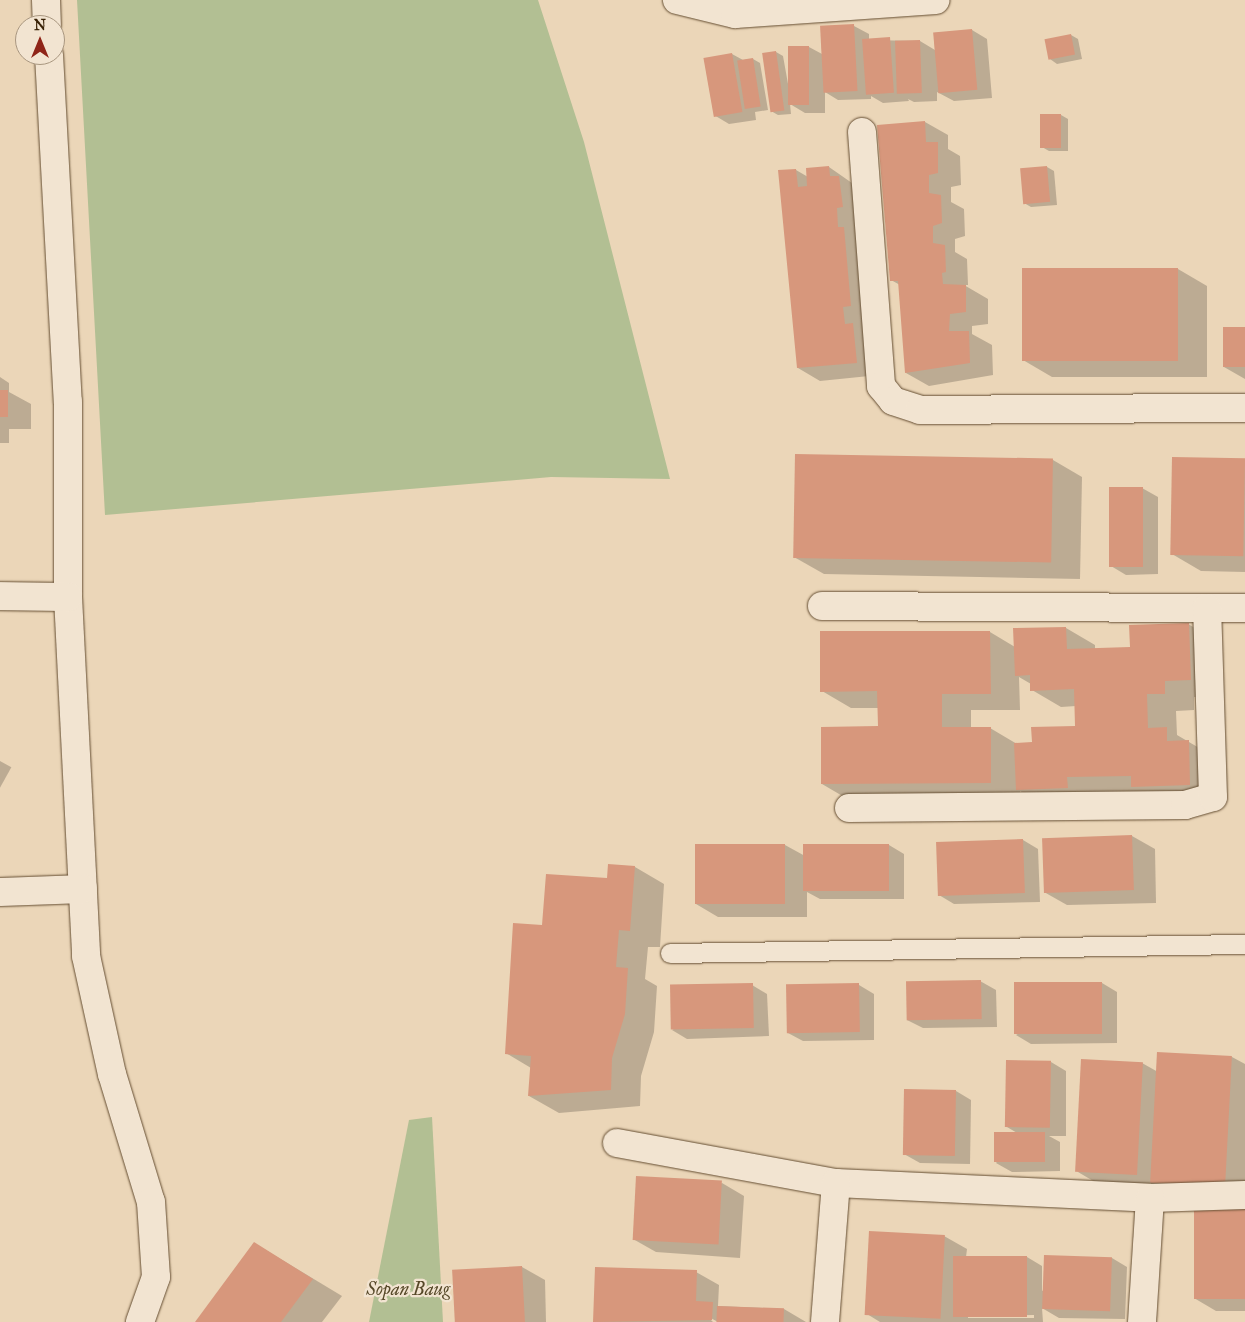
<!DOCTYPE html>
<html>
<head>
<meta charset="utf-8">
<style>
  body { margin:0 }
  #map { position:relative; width:1245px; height:1322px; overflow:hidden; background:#ebd6b8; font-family:"IM FELL Great Primer",serif }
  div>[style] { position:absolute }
  .green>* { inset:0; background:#b2bf93 }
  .shadow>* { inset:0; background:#0003; transform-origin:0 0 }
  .building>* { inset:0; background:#d7977c; transform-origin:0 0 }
  .roads { filter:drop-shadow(0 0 1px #654e32) drop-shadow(0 0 1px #654e32) }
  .lane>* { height:19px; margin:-9.5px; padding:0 9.5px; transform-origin:9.5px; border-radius:9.5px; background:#f2e4d1 }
  .street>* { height:28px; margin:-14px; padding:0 14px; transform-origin:14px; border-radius:14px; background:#f2e4d1 }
  .secondary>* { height:28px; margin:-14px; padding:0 14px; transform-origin:14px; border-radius:14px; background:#f2e4d1 }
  span { translate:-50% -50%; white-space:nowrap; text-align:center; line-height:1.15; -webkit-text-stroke:4.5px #f2e4d1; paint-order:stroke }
  .park-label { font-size:18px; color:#564828; font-style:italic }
  .north { position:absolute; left:15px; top:15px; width:50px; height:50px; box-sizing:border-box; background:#f2e4d1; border:1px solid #a8967f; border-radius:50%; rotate:0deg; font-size:14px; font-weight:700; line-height:20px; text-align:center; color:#382005 }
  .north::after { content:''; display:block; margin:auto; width:18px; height:22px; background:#8f2418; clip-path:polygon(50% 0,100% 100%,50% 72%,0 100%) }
</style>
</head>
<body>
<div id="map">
  <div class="green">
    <div style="clip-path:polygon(77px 0,538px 0,584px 142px,670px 479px,551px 477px,105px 515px)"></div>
    <div style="clip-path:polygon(432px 1117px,443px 1322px,369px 1322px,409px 1120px)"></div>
  </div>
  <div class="shadow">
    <div style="clip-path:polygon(854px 26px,869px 34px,869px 40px,920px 41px,935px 50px,934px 33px,972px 30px,987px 39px,992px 98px,954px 101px,937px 92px,937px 101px,914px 102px,908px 99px,909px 101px,883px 103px,871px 96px,871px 99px,838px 100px,825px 92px,825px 113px,805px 113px,790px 104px,791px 114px,778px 115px,771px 111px,776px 52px,783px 56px,790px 95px,790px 47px,809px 47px,822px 54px,821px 27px)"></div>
    <div style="clip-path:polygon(1071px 35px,1078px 39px,1082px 59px,1057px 64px,1050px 59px)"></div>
    <div style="clip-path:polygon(732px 54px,743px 60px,753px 59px,760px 63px,768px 110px,755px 112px,756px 120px,729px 124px,714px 115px)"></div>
    <div style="clip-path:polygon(1061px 115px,1068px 119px,1068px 151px,1049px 151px,1042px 147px,1042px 116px)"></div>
    <div style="clip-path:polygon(925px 122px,948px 135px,948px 149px,960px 156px,961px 185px,951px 187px,951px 202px,964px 209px,965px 236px,955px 239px,955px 252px,967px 259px,968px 285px,964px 285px,988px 299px,988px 324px,972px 326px,972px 334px,992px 345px,993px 375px,929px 386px,906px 373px,900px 285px,891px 280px,879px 126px)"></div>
    <div style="clip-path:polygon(829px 167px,862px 190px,879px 375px,820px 381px,798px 368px,796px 170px,808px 177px)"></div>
    <div style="clip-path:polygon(1047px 167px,1054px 171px,1057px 205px,1031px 207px,1024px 203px,1021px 169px)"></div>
    <div style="clip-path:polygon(1023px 269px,1178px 269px,1207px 286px,1207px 377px,1052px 377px,1023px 360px)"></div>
    <div style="clip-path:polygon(1245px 328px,1245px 379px,1224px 367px)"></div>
    <div style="clip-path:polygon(0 377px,9px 383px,9px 392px,31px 404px,31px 429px,9px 429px,9px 443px,0 443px)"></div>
    <div style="clip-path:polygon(1245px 459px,1245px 572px,1201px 571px,1172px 554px)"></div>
    <div style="clip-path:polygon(1053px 460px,1082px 477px,1080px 579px,824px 574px,794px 557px)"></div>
    <div style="clip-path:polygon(1142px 488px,1158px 497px,1158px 574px,1126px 575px,1111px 566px)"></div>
    <div style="clip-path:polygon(evenodd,1188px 624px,1218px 641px,1220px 697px,1194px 697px,1194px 710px,1176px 711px,1177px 735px,1218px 759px,1219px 801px,1047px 806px,1020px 791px,1020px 800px,851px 801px,822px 784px,879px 728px,879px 708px,851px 708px,822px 691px,990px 632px,1015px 647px,1066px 628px,1095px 645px,1095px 650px,1132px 648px,1188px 624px,1019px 677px,1031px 684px,1032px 690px,1061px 707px,1076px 706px,1077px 728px,1033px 743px,1017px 744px,990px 728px,971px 728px,971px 710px,1020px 710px,1019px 677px)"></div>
    <div style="left:0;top:761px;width:13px;height:82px;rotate:29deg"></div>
    <div style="clip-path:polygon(1132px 836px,1155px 849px,1156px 903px,1067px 905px,1044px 892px)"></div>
    <div style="clip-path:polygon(1023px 840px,1038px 849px,1040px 902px,954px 904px,939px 895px)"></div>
    <div style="clip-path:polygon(785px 845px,805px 856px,889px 845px,904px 854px,904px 899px,820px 899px,807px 892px,807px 917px,718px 917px,696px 904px)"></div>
    <div style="clip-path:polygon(635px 867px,664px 884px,660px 947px,648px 947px,645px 979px,657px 986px,654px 1032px,641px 1076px,640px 1106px,559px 1113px,529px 1096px,531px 1068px,506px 1053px,544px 926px,608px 879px)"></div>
    <div style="clip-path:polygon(980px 981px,996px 990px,997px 1027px,923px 1028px,907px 1020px)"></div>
    <div style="clip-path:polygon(1102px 983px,1117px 992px,1117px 1043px,1031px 1044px,1016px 1035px)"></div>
    <div style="clip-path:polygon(752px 985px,767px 994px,769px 1036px,687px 1039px,672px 1030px)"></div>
    <div style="clip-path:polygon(859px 985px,874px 994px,874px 1040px,803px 1041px,788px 1033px)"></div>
    <div style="clip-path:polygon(1232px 1057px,1245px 1064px,1245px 1198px,1100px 1185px,1078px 1172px,1142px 1063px,1158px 1072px)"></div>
    <div style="clip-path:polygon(1051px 1062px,1066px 1071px,1066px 1136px,1049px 1136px,1060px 1142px,1060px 1171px,1012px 1172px,996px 1163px,1019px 1134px,1007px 1127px)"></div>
    <div style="clip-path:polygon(956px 1091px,971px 1100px,970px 1164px,920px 1163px,904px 1154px)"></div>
    <div style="clip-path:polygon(722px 1183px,744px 1196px,740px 1258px,656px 1252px,633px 1239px)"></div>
    <div style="clip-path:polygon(1245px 1205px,1245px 1311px,1216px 1311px,1194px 1298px)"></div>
    <div style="clip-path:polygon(evenodd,944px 1236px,967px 1249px,966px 1257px,1027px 1257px,1042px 1266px,1042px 1291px,1112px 1258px,1127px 1267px,1125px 1319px,1059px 1318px,1042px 1308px,1043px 1322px,880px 1322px,867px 1314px,944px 1236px,1034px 1315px,1034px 1318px,968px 1318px,968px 1316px,1034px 1315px)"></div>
    <div style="clip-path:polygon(254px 1243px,342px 1296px,322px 1322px,196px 1322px)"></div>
    <div style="clip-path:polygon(522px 1267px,545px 1280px,546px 1322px,456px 1322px)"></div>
    <div style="clip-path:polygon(596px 1268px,696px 1272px,719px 1285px,718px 1306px,784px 1309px,806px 1322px,718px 1322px,707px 1316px,713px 1322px,595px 1322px)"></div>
  </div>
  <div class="building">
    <div style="left:854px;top:24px;width:67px;height:34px;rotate:87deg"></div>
    <div style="left:972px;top:29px;width:61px;height:39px;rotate:85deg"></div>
    <div style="left:1071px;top:34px;width:21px;height:27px;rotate:79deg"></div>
    <div style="left:890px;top:37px;width:56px;height:28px;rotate:86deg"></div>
    <div style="left:920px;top:40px;width:53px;height:25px;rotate:88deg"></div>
    <div style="left:788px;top:46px;width:21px;height:59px"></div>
    <div style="left:776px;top:51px;width:60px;height:14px;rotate:82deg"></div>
    <div style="left:732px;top:53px;width:60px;height:29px;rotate:80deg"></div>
    <div style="left:753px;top:58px;width:49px;height:16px;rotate:81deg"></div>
    <div style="left:1061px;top:114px;width:34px;height:21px;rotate:90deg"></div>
    <div style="clip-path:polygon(925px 121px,926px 142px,938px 142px,938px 173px,929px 175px,929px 193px,941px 195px,942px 223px,933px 226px,933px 243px,945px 245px,946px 272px,942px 273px,943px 284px,966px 285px,966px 312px,950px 314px,949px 331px,969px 331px,970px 363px,905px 373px,898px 281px,890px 281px,877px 125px)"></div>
    <div style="clip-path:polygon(829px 166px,830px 176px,839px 176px,843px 207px,837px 208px,838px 227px,844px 227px,851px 306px,843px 307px,845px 324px,853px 323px,857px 363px,797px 368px,778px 170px,796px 169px,798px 187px,807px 186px,806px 168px)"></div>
    <div style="left:1047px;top:166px;width:36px;height:27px;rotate:85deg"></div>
    <div style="left:1022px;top:268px;width:156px;height:93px"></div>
    <div style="left:1223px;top:327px;width:22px;height:40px"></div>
    <div style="left:0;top:390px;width:8px;height:27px"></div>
    <div style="left:795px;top:454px;width:258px;height:104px;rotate:1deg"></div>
    <div style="left:1172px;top:457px;width:73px;height:98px;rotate:1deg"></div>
    <div style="left:1109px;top:487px;width:34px;height:80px"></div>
    <div style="clip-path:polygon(1189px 623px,1191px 680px,1165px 681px,1165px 694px,1147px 694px,1148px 728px,1167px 727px,1167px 741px,1189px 740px,1190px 785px,1131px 787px,1131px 776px,1067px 777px,1068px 788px,1016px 790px,1014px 743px,1032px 742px,1031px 727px,1075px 726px,1074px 689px,1030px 691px,1030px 675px,1015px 676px,1013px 628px,1066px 627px,1067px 649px,1130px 647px,1129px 625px)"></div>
    <div style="clip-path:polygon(820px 631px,990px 631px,991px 694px,942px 694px,942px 727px,991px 727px,991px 783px,821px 784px,821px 727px,878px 726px,877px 691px,820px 692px)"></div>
    <div style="left:1132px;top:835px;width:55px;height:90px;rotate:88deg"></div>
    <div style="left:1023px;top:839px;width:54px;height:87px;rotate:88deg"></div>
    <div style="left:695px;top:844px;width:90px;height:60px"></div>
    <div style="left:889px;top:844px;width:47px;height:86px;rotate:90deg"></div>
    <div style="clip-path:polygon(608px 864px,635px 866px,630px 931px,619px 930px,616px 967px,628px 968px,625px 1014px,612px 1058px,611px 1090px,528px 1096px,531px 1056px,505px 1054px,513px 923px,542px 925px,546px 874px,607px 878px)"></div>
    <div style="left:981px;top:980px;width:39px;height:75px;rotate:89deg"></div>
    <div style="left:1102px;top:982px;width:52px;height:88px;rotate:90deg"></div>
    <div style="left:753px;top:983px;width:45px;height:83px;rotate:89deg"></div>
    <div style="left:859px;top:983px;width:49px;height:73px;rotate:89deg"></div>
    <div style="left:1157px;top:1052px;width:75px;height:131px;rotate:3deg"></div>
    <div style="left:1081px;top:1059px;width:62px;height:113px;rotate:3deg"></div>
    <div style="left:1006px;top:1060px;width:45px;height:67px;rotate:1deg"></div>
    <div style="left:904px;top:1089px;width:52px;height:66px;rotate:1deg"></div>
    <div style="left:1045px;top:1132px;width:30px;height:51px;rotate:90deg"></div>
    <div style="left:636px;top:1176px;width:86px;height:64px;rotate:3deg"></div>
    <div style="left:1245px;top:1204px;width:95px;height:51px;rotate:90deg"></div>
    <div style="left:869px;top:1231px;width:76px;height:84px;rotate:3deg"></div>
    <div style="clip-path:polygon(254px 1242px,313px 1279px,281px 1322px,195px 1322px)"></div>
    <div style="left:1044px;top:1255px;width:68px;height:54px;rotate:2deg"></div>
    <div style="left:953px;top:1256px;width:74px;height:61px"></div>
    <div style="left:522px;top:1266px;width:56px;height:70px;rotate:87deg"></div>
    <div style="clip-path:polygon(595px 1267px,697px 1270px,696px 1301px,713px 1302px,712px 1320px,593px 1322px)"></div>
    <div style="left:717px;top:1306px;width:67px;height:16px;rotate:2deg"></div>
  </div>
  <div class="roads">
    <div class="lane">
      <div style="left:670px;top:953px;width:575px;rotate:-0.9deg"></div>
    </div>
    <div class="street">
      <div style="left:46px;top:0;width:25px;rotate:88deg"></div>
      <div style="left:49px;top:55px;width:348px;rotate:86.9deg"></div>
      <div style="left:68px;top:402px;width:195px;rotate:90deg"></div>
      <div style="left:68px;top:597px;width:359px;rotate:87.1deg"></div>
      <div style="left:86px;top:956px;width:121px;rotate:77.6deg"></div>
      <div style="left:112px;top:1074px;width:134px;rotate:73.1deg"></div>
      <div style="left:151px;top:1202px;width:75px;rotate:86.2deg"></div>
      <div style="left:156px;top:1277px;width:48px;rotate:109.6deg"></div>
      <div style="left:862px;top:132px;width:255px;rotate:85.7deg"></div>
      <div style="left:881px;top:386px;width:19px;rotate:51deg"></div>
      <div style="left:893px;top:401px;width:28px;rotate:18deg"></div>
      <div style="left:920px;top:410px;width:325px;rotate:-0.4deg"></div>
      <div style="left:0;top:596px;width:68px;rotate:0.8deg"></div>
      <div style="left:822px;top:606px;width:423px;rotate:0.3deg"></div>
      <div style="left:849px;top:808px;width:336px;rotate:-0.5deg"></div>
      <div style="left:1185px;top:805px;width:29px;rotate:-16deg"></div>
      <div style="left:1213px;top:797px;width:189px;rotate:-91.8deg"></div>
      <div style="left:0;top:892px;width:83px;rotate:-2.1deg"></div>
      <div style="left:617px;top:1143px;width:223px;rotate:10.4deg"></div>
      <div style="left:836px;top:1183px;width:314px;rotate:2.7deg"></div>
      <div style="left:1150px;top:1198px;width:95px;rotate:-1.8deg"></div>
      <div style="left:825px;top:1322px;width:139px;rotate:-85.5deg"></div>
      <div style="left:1142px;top:1322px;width:124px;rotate:-86.3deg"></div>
    </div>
    <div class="secondary">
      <div style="left:677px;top:0;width:60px;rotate:13.6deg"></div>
      <div style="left:735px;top:14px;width:201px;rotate:-4deg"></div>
    </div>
  </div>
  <div class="park-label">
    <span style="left:408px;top:1289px">Sopan Baug</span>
  </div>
  <div class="north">N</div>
</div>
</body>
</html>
